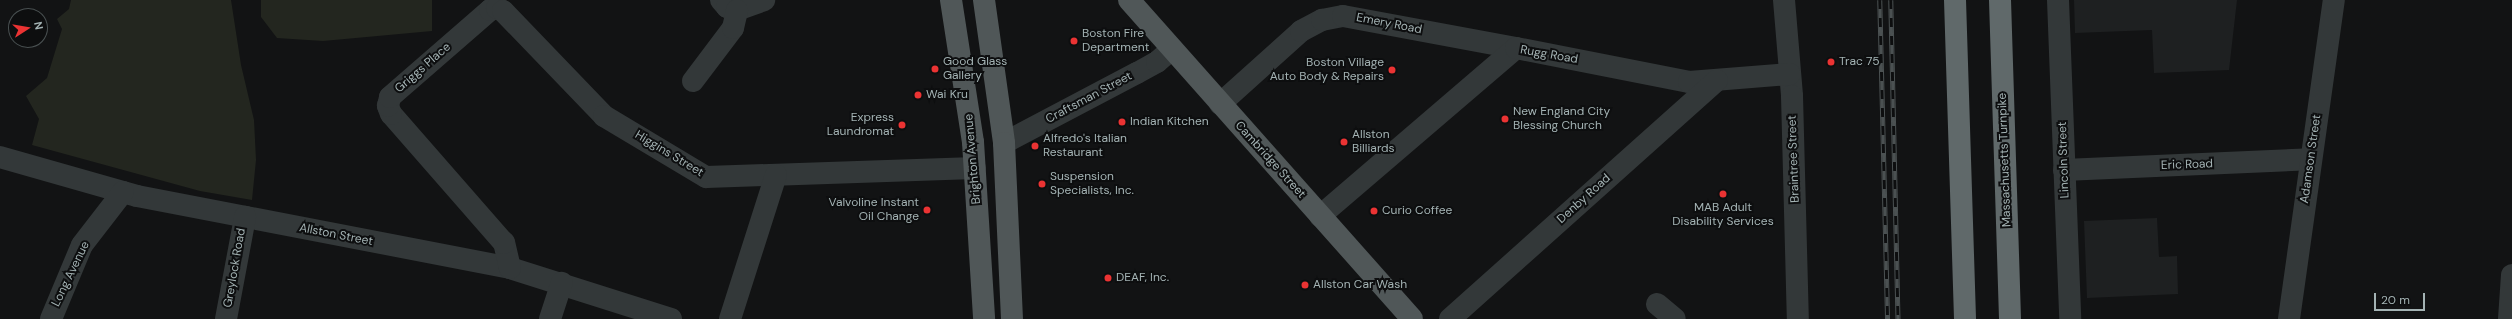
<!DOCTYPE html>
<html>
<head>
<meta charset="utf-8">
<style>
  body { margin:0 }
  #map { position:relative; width:2512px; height:319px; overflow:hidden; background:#121314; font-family:"DM Sans",sans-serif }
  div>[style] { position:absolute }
  .built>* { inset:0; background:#1e2021 }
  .green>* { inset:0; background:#23261f }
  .minor>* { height:22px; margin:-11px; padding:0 11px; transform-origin:11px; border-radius:11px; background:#333839 }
  .major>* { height:22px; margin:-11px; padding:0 11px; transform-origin:11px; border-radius:11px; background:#505758 }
  .highway>* { height:22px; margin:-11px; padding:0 11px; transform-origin:11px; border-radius:11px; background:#60696a }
  .rail>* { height:4.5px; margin-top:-2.25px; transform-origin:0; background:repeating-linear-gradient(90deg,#0d0e0f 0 9px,#4b5152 0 18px); box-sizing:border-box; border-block:1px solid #4b5152 }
  .dots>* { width:11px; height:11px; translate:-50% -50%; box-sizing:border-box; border:2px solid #0d0e0f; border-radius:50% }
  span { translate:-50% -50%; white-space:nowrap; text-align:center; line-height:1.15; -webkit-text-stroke:4px #0d0e0f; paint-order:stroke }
  .street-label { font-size:12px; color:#a4b3b4 }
  .poi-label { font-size:12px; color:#a4b3b4 }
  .left { translate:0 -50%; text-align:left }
  .right { translate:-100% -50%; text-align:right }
  .north { position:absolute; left:8px; top:8px; width:40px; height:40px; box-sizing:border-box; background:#0d0e0f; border:1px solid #495051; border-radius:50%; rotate:78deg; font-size:11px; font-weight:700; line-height:16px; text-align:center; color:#a4b3b4 }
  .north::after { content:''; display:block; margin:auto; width:14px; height:18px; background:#eb3333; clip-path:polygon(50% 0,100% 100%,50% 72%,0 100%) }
  .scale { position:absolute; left:2374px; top:293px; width:51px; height:18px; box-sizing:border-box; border:2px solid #a4b3b4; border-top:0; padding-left:5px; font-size:12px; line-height:14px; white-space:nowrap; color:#a4b3b4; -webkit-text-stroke:3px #0d0e0f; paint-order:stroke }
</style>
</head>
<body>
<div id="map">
  <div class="built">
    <div style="clip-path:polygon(2074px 0,2237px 0,2229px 70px,2154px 73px,2152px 30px,2075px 33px)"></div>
    <div style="clip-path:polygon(2157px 218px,2159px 257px,2177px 256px,2178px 294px,2087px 298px,2084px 221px)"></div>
  </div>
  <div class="green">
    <div style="clip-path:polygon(71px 0,231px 0,241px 65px,254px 120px,256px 160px,252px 200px,200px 191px,32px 145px,39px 119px,26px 96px,47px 78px,62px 29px,57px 19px,69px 9px)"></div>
    <div style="clip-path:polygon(261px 0,432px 0,432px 31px,323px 41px,277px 38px,261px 17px)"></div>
  </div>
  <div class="minor">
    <div style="left:721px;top:0;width:9px;rotate:49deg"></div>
    <div style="left:727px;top:7px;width:10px;rotate:17deg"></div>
    <div style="left:737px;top:10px;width:29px;rotate:-20deg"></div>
    <div style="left:1784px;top:0;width:96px;rotate:85.2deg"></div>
    <div style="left:1792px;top:96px;width:223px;rotate:88.5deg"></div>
    <div style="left:2058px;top:0;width:319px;rotate:87.8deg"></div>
    <div style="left:693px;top:81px;width:66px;rotate:-53deg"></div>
    <div style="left:733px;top:28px;width:18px;rotate:-77deg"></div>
    <div style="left:1220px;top:104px;width:109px;rotate:-42deg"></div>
    <div style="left:1301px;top:31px;width:24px;rotate:-28deg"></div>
    <div style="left:1322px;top:20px;width:21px;rotate:-11deg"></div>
    <div style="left:1343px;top:16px;width:176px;rotate:10.5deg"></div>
    <div style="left:1004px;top:143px;width:150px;rotate:-27.8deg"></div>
    <div style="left:1137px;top:73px;width:23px;rotate:-29deg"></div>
    <div style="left:1157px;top:62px;width:20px;rotate:-41deg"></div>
    <div style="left:0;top:157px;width:142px;rotate:15.9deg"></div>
    <div style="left:137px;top:196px;width:380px;rotate:10.9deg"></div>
    <div style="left:510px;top:268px;width:169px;rotate:17.6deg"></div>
    <div style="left:2064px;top:170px;width:247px;rotate:-2.5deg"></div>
    <div style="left:1320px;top:216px;width:258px;rotate:-40.6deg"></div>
    <div style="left:1516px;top:48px;width:176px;rotate:11.1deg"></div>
    <div style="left:1689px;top:82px;width:101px;rotate:-4.5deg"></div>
    <div style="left:510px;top:268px;width:26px;rotate:-103deg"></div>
    <div style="left:504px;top:243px;width:171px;rotate:-131.2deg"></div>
    <div style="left:391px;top:114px;width:9px;rotate:-111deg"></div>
    <div style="left:388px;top:106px;width:9px;rotate:-77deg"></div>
    <div style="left:390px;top:97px;width:133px;rotate:-41deg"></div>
    <div style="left:490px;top:10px;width:7px;rotate:-16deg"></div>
    <div style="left:497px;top:8px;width:7px;rotate:27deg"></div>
    <div style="left:503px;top:11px;width:146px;rotate:46.1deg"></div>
    <div style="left:604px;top:116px;width:119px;rotate:30.9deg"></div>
    <div style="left:706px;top:177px;width:269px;rotate:-1.9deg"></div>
    <div style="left:1657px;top:304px;width:23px;rotate:40deg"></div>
    <div style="left:51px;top:319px;width:80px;rotate:-67.3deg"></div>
    <div style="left:82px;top:245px;width:67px;rotate:-52.3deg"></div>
    <div style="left:226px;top:319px;width:104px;rotate:-79.4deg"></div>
    <div style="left:550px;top:319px;width:38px;rotate:-72deg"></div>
    <div style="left:730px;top:319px;width:151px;rotate:-72.3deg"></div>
    <div style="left:1450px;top:319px;width:358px;rotate:-41.8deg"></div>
    <div style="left:2289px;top:319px;width:322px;rotate:-82deg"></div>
    <div style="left:2509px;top:319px;width:44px;rotate:-86.1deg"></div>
  </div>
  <div class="major">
    <div style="left:951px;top:0;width:144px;rotate:81.2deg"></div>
    <div style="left:973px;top:142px;width:177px;rotate:86.4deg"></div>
    <div style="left:984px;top:0;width:144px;rotate:82deg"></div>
    <div style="left:1004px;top:143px;width:176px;rotate:87.4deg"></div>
    <div style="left:1129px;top:0;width:426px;rotate:48.4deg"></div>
  </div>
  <div class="highway">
    <div style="left:1955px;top:0;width:319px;rotate:88.2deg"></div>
    <div style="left:2000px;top:0;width:319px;rotate:88.2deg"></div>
  </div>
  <div class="rail">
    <div style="left:1880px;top:0;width:319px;rotate:88.6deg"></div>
    <div style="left:1891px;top:0;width:319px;rotate:88.7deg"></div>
  </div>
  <div class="dots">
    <div style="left:1074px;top:41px;background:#eb3333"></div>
    <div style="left:1831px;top:62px;background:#eb3333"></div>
    <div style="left:935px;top:69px;background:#eb3333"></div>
    <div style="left:1392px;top:70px;background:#eb3333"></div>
    <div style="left:918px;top:95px;background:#eb3333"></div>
    <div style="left:1505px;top:119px;background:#eb3333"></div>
    <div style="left:1122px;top:122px;background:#eb3333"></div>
    <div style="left:902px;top:125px;background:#eb3333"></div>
    <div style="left:1344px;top:142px;background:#eb3333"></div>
    <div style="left:1035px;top:146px;background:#eb3333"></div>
    <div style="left:1042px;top:184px;background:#eb3333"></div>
    <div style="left:1723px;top:194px;background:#eb3333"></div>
    <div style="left:927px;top:210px;background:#eb3333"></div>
    <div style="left:1374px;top:211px;background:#eb3333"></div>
    <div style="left:1108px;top:278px;background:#eb3333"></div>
    <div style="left:1305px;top:285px;background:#eb3333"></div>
  </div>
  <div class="street-label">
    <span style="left:1389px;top:24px;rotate:11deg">Emery Road</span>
    <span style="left:1549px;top:55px;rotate:10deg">Rugg Road</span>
    <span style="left:423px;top:68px;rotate:-41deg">Griggs Place</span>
    <span style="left:1089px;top:98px;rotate:-28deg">Craftsman Street</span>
    <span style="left:669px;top:154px;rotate:31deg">Higgins Street</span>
    <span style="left:973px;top:159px;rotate:-95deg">Brighton Avenue</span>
    <span style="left:1794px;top:159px;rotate:-92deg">Braintree Street</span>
    <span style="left:2311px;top:159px;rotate:-82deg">Adamson Street</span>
    <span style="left:1270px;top:160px;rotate:48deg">Cambridge Street</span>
    <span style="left:2005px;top:160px;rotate:-92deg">Massachusetts Turnpike</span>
    <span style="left:2064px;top:160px;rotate:-92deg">Lincoln Street</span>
    <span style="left:2187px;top:165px;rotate:-2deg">Eric Road</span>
    <span style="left:1584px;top:199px;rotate:-42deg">Denby Road</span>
    <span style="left:336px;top:235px;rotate:11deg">Allston Street</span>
    <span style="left:235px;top:268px;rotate:-80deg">Greylock Road</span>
    <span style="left:71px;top:274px;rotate:-64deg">Long Avenue</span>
  </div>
  <div class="poi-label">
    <span class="left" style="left:1082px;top:41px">Boston Fire<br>Department</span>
    <span class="left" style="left:943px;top:69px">Good Glass<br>Gallery</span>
    <span class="left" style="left:1839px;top:62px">Trac 75</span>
    <span class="right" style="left:1384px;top:70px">Boston Village<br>Auto Body &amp; Repairs</span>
    <span class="left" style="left:926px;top:95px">Wai Kru</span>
    <span class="left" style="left:1513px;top:119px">New England City<br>Blessing Church</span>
    <span class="right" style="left:894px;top:125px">Express<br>Laundromat</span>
    <span class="left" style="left:1130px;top:122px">Indian Kitchen</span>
    <span class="left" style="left:1352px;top:142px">Allston<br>Billiards</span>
    <span class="left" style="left:1043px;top:146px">Alfredo's Italian<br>Restaurant</span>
    <span class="left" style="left:1050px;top:184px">Suspension<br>Specialists, Inc.</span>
    <span class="right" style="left:919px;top:210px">Valvoline Instant<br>Oil Change</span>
    <span style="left:1723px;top:215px">MAB Adult<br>Disability Services</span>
    <span class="left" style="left:1382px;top:211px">Curio Coffee</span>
    <span class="left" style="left:1116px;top:278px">DEAF, Inc.</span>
    <span class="left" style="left:1313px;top:285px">Allston Car Wash</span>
  </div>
  <div class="north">N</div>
  <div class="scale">20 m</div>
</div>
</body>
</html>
